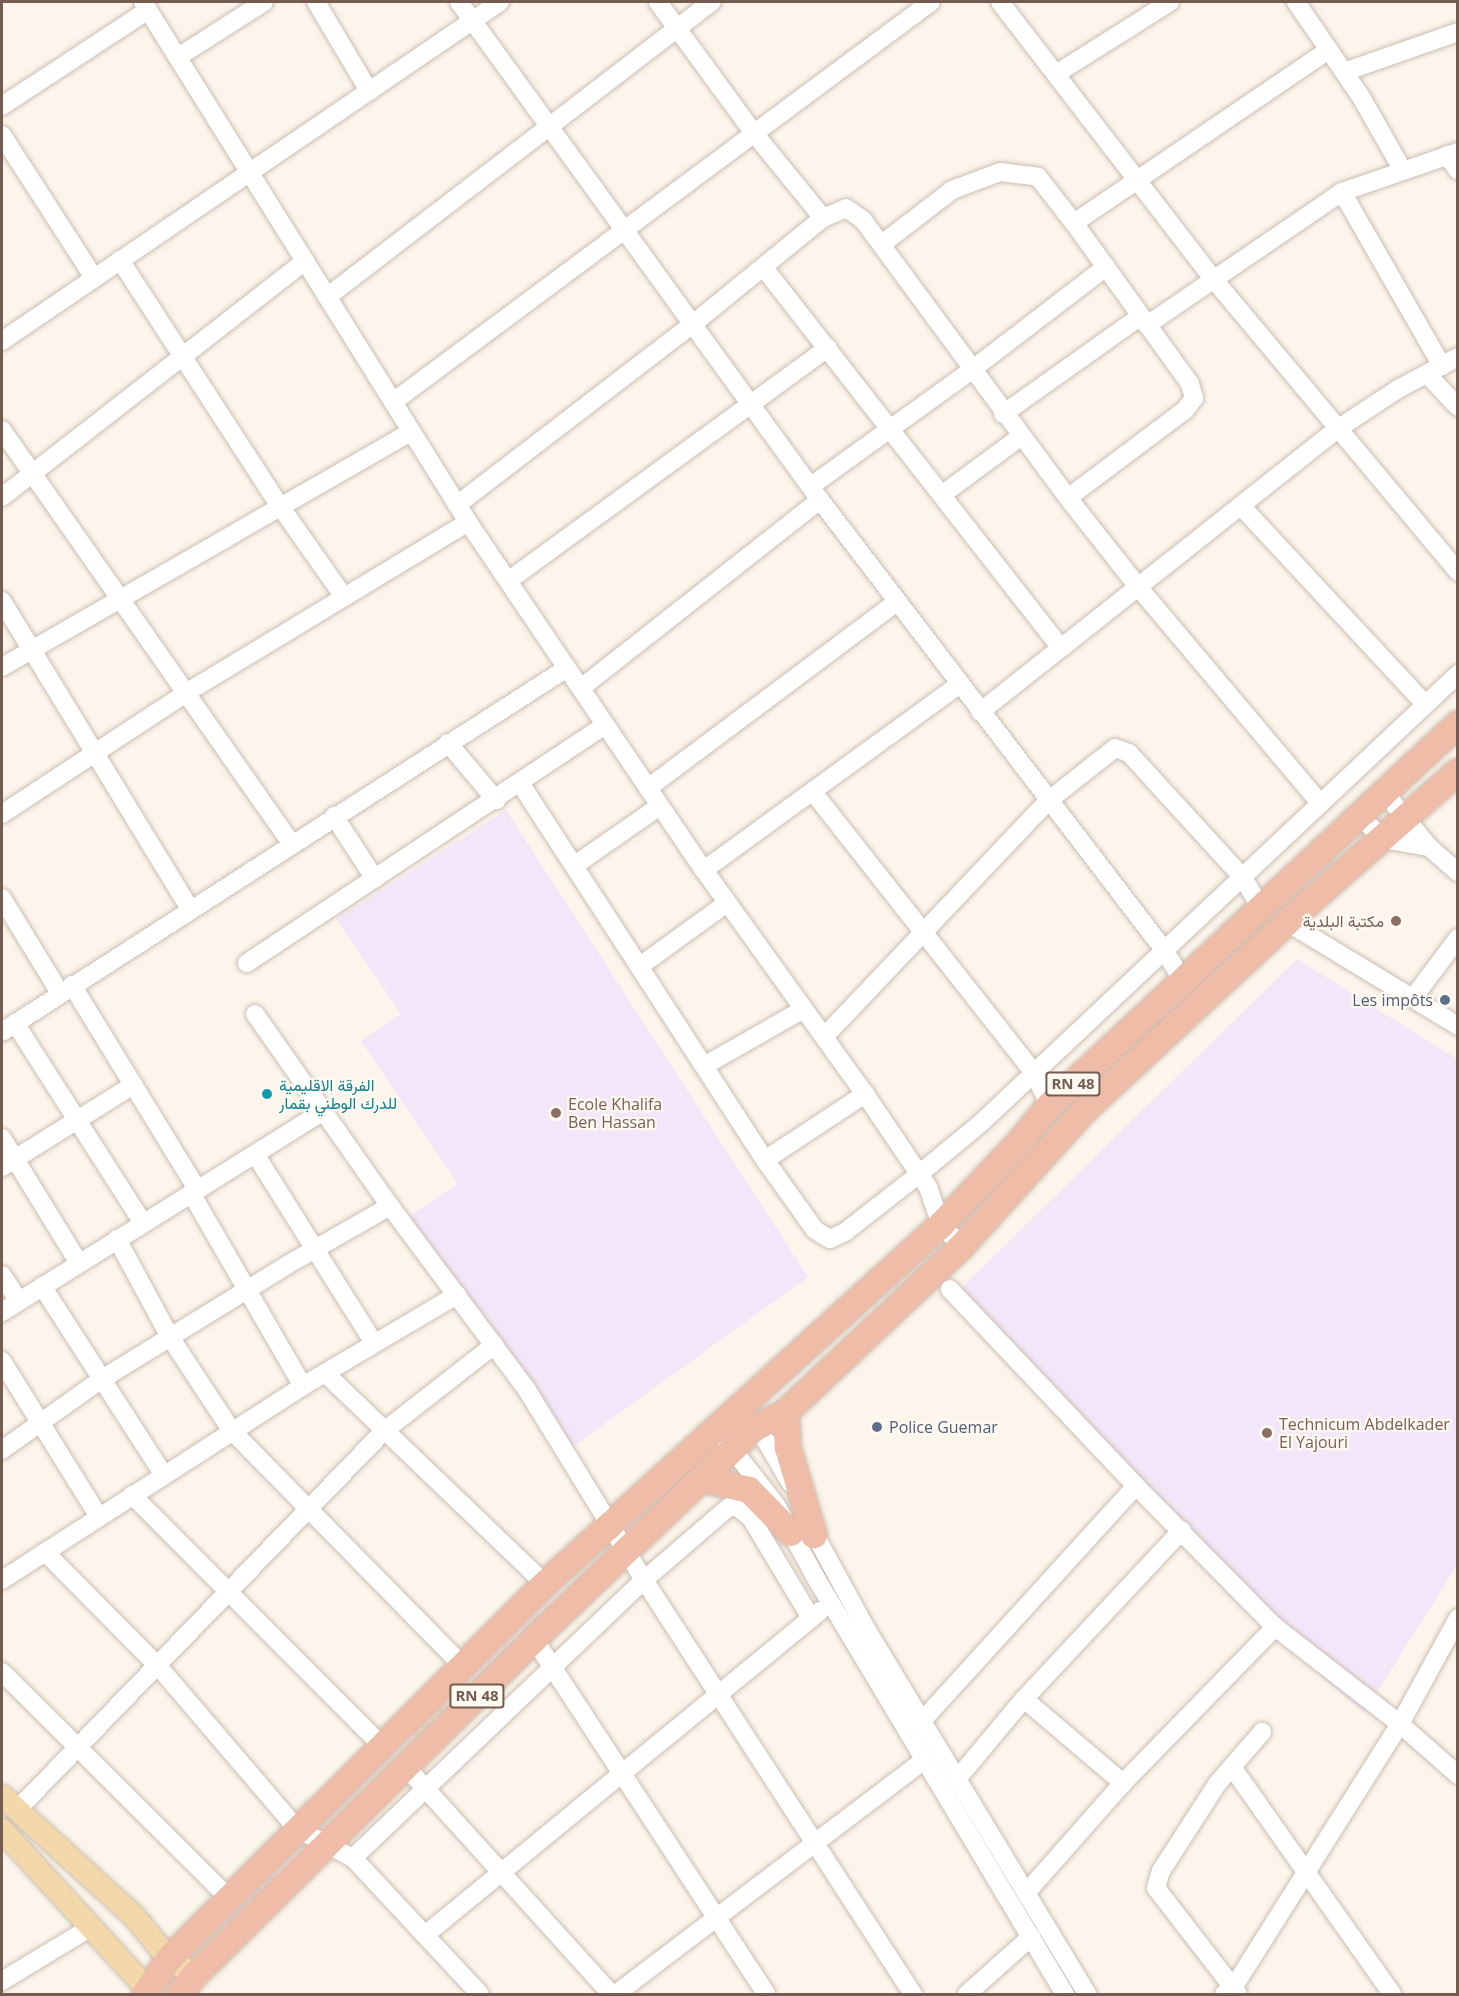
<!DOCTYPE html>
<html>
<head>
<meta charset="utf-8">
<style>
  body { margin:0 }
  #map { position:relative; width:1459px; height:1996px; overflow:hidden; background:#fbf5eb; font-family:"Open Sans",Vazirmatn,sans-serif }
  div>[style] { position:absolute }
  .education>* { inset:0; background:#f2e7f8 }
  .roads { filter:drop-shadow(0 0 2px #ccbdb1) drop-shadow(0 0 2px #ccbdb1) }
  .minor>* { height:18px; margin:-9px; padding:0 9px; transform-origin:9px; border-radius:9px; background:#fff }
  .major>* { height:22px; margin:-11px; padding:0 11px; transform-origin:11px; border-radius:11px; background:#f3d9aa }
  .highway>* { height:26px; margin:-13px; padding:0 13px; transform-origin:13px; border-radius:13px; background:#efbca8 }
  .dots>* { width:16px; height:16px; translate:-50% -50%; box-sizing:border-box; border:3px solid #fef9f1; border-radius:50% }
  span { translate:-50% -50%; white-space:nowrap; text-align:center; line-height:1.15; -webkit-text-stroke:4.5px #fef9f1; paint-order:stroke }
  .shield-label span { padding:2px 4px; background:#fef9f1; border:2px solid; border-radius:4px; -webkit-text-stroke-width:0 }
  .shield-label { font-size:15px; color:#745d50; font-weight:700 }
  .education-label { font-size:16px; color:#785e54 }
  .right { translate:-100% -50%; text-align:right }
  .left { translate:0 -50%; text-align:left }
  .service-label { font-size:16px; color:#4e5e75 }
  .culture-label { font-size:16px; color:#0d838f }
  .frame { position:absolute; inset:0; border:3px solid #745d50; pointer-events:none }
</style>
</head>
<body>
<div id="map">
  <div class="education">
    <div style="clip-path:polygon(506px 810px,808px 1277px,564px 1453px,402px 1221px,458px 1184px,361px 1041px,401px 1014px,336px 919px)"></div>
    <div style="clip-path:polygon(1297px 959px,1457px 1059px,1457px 1565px,1364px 1713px,1262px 1624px,949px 1300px)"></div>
  </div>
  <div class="roads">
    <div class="minor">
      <div style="left:143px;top:2px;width:613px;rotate:57.99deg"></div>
      <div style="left:468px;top:522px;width:420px;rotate:55.9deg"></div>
      <div style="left:704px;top:870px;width:276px;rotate:54.3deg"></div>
      <div style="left:865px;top:1094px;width:112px;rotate:55.9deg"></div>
      <div style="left:928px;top:1187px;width:40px;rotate:71.1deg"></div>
      <div style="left:941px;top:1225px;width:30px;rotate:45deg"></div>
      <div style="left:316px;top:2px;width:104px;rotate:59.2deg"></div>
      <div style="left:459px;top:2px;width:615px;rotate:54.06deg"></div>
      <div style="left:820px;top:500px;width:566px;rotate:52.6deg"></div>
      <div style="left:1164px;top:950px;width:38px;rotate:58deg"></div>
      <div style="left:1000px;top:2px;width:352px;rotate:52.4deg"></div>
      <div style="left:1215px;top:281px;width:379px;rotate:50.1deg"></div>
      <div style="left:1296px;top:2px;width:115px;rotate:55.6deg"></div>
      <div style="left:1361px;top:97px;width:83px;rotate:60.3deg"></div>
      <div style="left:178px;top:57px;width:102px;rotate:-32.6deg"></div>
      <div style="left:1344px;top:72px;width:121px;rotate:-19.3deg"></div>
      <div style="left:1056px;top:74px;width:135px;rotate:-32.3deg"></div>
      <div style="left:2px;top:106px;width:175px;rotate:-33.3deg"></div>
      <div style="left:2px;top:135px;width:170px;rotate:57.2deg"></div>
      <div style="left:1447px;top:155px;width:19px;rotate:55deg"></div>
      <div style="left:1342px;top:192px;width:201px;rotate:60.1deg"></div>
      <div style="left:823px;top:218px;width:25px;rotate:-23deg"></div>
      <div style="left:846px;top:208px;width:21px;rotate:35deg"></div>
      <div style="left:863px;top:220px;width:345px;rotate:53.6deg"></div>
      <div style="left:1068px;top:498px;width:115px;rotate:51.7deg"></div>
      <div style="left:1139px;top:588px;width:282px;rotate:49.9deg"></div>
      <div style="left:1074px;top:223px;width:308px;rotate:-34.2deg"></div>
      <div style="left:882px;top:244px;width:88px;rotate:-37.6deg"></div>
      <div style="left:952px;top:190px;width:51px;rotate:-20.6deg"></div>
      <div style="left:1000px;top:172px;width:38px;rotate:7deg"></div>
      <div style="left:1038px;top:177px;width:58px;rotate:52deg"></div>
      <div style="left:1074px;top:223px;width:198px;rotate:54.2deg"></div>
      <div style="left:1190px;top:384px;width:15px;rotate:74deg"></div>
      <div style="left:1194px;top:398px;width:15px;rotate:127deg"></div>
      <div style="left:1185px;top:410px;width:146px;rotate:143.1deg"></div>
      <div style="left:120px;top:260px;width:293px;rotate:57deg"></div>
      <div style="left:280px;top:506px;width:111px;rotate:54.9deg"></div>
      <div style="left:764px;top:268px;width:482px;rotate:52deg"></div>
      <div style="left:1061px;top:648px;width:103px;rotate:141.7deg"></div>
      <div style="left:327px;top:297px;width:485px;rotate:-37.5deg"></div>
      <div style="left:1147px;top:325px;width:236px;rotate:-34.3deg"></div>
      <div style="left:1342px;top:192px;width:123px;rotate:-19deg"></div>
      <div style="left:2px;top:341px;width:602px;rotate:-34.24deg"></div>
      <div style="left:1427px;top:374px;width:45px;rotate:46.8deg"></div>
      <div style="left:393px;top:402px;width:670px;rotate:-36.63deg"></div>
      <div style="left:1003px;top:414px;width:169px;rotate:-35.4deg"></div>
      <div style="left:2px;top:430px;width:504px;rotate:55.02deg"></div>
      <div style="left:811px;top:486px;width:200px;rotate:-35.8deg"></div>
      <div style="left:973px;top:369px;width:168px;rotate:-37.5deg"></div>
      <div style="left:943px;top:494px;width:96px;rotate:-36.5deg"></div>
      <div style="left:2px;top:497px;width:384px;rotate:-37.9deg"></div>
      <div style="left:457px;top:505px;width:297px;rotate:-37.5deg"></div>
      <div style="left:693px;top:324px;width:168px;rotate:-39.2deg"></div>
      <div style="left:823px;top:218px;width:111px;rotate:-129.1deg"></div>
      <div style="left:753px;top:132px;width:161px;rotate:-126.2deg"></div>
      <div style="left:1242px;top:507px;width:269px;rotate:47.1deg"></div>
      <div style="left:508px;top:581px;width:396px;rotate:-36.1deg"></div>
      <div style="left:2px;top:601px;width:361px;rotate:58.6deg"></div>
      <div style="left:1061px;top:648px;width:351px;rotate:-38.4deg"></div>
      <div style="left:1336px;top:430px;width:74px;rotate:-33.5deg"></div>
      <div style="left:1398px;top:389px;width:68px;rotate:-28.1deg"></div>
      <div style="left:2px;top:667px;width:471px;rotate:-29.9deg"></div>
      <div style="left:581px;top:688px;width:304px;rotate:-38.2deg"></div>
      <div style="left:448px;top:743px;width:75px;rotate:49.9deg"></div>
      <div style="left:520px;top:783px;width:450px;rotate:57deg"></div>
      <div style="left:765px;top:1160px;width:86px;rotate:54.5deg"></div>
      <div style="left:815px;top:1230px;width:17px;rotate:31deg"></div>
      <div style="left:830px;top:1239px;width:17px;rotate:-25deg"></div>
      <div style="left:845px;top:1232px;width:93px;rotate:-38deg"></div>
      <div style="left:918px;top:1175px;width:83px;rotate:-39.6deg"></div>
      <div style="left:982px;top:1122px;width:654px;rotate:-43.26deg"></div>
      <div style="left:648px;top:788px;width:311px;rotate:-36.8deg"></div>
      <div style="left:813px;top:792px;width:356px;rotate:51.8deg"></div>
      <div style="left:1033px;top:1072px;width:37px;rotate:63deg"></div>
      <div style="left:1384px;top:792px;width:71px;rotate:50.7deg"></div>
      <div style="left:1429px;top:847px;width:38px;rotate:41deg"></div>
      <div style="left:2px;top:814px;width:220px;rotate:-33.3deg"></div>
      <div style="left:186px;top:693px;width:330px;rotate:-31.2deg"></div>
      <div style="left:1359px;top:815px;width:34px;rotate:45deg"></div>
      <div style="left:1383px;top:839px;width:47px;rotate:9.9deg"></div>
      <div style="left:334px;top:816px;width:75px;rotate:56.9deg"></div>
      <div style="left:575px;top:865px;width:103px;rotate:-34.8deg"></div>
      <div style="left:704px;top:870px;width:315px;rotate:-36deg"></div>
      <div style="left:2px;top:898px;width:111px;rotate:58.6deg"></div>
      <div style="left:1287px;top:922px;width:200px;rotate:31.3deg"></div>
      <div style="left:247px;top:963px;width:430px;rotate:-33.6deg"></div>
      <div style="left:640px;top:966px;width:107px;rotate:-35.9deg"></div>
      <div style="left:72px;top:985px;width:239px;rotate:58.5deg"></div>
      <div style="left:1413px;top:998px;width:75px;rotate:-53.1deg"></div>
      <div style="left:255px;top:1014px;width:235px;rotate:54.9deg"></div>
      <div style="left:390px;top:1206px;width:229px;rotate:53.3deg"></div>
      <div style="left:527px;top:1390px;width:223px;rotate:58.4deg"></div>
      <div style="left:644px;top:1580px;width:494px;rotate:57deg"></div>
      <div style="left:15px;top:1023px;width:237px;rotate:57.4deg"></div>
      <div style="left:2px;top:1032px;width:672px;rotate:-32.79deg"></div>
      <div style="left:824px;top:1037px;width:325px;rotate:-46.5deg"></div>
      <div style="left:1048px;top:801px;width:85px;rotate:-38.3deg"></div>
      <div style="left:1115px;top:748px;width:15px;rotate:20deg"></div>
      <div style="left:1129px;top:753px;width:169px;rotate:47.6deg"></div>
      <div style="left:1243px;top:878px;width:37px;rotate:59deg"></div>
      <div style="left:704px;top:1066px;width:115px;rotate:-29.7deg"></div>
      <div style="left:2px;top:1138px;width:147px;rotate:58.4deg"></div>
      <div style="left:255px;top:1154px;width:223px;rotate:57.8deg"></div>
      <div style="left:765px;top:1160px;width:120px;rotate:-33.4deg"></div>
      <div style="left:2px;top:1167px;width:155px;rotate:-32deg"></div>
      <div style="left:191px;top:1193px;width:223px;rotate:59.9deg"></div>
      <div style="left:117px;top:1239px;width:111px;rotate:61.6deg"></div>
      <div style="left:170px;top:1337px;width:111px;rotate:56.7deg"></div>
      <div style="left:231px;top:1430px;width:330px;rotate:45.5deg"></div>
      <div style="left:2px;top:1275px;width:31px;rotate:57deg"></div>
      <div style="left:42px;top:1286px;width:224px;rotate:57.2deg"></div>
      <div style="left:2px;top:1312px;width:380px;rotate:-32deg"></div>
      <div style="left:2px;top:1361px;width:184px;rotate:58.1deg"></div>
      <div style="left:325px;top:1373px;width:305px;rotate:43.8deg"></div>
      <div style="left:747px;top:1423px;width:26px;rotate:43deg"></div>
      <div style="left:766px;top:1441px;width:48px;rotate:59.7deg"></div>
      <div style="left:726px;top:1441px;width:81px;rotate:52deg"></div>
      <div style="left:776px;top:1505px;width:85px;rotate:61.3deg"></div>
      <div style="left:817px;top:1580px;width:483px;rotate:59.1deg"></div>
      <div style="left:2px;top:1450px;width:123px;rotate:-35.4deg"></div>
      <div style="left:102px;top:1379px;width:217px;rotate:-31.6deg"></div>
      <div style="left:287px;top:1265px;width:119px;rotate:-29.8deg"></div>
      <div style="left:1136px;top:1486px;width:198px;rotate:45.4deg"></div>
      <div style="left:1275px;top:1627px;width:158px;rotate:37.8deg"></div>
      <div style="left:1400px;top:1724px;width:77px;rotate:41.3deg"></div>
      <div style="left:132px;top:1495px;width:354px;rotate:45.1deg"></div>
      <div style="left:809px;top:1524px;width:123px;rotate:61.4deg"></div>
      <div style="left:868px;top:1632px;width:423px;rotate:58.8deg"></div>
      <div style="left:45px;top:1552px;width:161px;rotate:45.3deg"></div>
      <div style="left:158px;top:1666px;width:214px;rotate:49.5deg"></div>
      <div style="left:297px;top:1829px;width:63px;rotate:27.4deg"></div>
      <div style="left:353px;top:1858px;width:186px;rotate:47deg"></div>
      <div style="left:2px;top:1580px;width:358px;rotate:-32.8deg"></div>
      <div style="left:303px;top:1386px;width:179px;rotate:-30.6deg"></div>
      <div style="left:534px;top:1639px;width:424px;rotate:56.8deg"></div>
      <div style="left:2px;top:1672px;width:320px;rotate:44.9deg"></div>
      <div style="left:1024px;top:1699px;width:130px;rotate:40.3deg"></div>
      <div style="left:922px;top:1721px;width:318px;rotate:-47.7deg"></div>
      <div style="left:1136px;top:1486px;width:271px;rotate:-133.4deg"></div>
      <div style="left:406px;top:1767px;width:306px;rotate:47.9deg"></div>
      <div style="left:1232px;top:1767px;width:278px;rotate:54.8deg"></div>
      <div style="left:957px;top:1779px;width:104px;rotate:-50.1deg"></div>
      <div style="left:1024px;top:1699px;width:231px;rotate:-46.9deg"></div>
      <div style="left:17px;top:1810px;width:528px;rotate:-45.92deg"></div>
      <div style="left:384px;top:1431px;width:140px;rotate:-38deg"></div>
      <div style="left:353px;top:1858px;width:402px;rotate:-43.7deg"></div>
      <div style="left:644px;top:1580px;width:112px;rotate:-40.7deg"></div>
      <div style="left:729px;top:1507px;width:8px"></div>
      <div style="left:737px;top:1507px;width:18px;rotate:38deg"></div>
      <div style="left:751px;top:1518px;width:117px;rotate:59deg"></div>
      <div style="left:1026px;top:1893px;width:147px;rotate:-48.6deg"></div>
      <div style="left:1123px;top:1783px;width:218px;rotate:-45.7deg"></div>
      <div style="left:425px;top:1935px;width:511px;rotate:-39.36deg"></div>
      <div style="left:2px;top:1981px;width:104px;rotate:-31.2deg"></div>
      <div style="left:616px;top:1994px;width:387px;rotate:-37.2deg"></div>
      <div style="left:967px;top:1994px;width:86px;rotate:-41.7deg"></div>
      <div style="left:1224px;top:1994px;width:11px;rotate:-34deg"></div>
      <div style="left:1233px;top:1988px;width:312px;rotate:-57.7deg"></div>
      <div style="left:1400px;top:1724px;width:121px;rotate:-61.3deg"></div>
      <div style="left:1238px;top:1994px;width:134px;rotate:-127.7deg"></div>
      <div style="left:1156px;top:1888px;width:18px;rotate:-74deg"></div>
      <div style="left:1161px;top:1871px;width:103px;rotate:-57.2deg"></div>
      <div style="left:1217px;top:1784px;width:69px;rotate:-49.1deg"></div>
    </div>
    <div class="major">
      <div style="left:2px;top:1796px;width:178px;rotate:42.3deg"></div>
      <div style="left:134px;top:1916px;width:55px;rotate:50.9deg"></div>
      <div style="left:169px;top:1959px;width:31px;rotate:32deg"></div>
      <div style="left:2px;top:1830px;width:222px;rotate:47.6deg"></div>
    </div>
    <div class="highway">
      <div style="left:786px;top:1412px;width:36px;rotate:87deg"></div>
      <div style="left:788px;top:1448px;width:91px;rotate:73.4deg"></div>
      <div style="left:702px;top:1479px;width:48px;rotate:13.2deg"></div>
      <div style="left:749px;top:1490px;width:60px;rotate:45.7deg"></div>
      <div style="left:145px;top:1994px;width:42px;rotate:-55.6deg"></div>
      <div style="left:169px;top:1959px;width:531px;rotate:-44.92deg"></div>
      <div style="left:545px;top:1584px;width:535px;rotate:-42.19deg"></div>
      <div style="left:941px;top:1225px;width:112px;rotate:-46.5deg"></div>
      <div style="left:1018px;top:1144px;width:50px;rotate:-50.6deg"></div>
      <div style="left:1050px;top:1105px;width:558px;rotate:-43.04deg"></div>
      <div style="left:180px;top:1994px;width:24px;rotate:-52deg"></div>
      <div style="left:195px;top:1975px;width:477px;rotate:-44.7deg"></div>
      <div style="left:534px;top:1639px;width:306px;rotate:-43.7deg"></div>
      <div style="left:755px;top:1428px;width:35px;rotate:-27deg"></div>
      <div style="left:786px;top:1412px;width:242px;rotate:-43.3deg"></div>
      <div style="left:962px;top:1246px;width:185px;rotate:-47.9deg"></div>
      <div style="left:1086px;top:1109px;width:275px;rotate:-42.9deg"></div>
      <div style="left:1287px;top:922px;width:227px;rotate:-41.3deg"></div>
    </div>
  </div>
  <div class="dots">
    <div style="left:1396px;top:921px;background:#8d6e63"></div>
    <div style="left:1445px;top:1000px;background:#5c6f8a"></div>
    <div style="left:267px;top:1094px;background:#0f9aa8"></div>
    <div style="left:556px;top:1113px;background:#8d6e63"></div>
    <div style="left:877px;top:1427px;background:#5c6f8a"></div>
    <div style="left:1267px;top:1433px;background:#8d6e63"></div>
  </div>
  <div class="shield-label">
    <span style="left:1073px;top:1084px">RN 48</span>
    <span style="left:477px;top:1696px">RN 48</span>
  </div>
  <div class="education-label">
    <span class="right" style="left:1384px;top:921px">مكتبة البلدية</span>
    <span class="left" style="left:568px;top:1113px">Ecole Khalifa<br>Ben Hassan</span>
    <span class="left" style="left:1279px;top:1433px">Technicum Abdelkader<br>El Yajouri</span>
  </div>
  <div class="service-label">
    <span class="right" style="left:1433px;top:1000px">Les impôts</span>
    <span class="left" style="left:889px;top:1427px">Police Guemar</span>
  </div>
  <div class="culture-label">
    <span class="left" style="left:279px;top:1094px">الفرقة الاقليمية<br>للدرك الوطني بقمار</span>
  </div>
  <div class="frame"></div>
</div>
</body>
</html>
